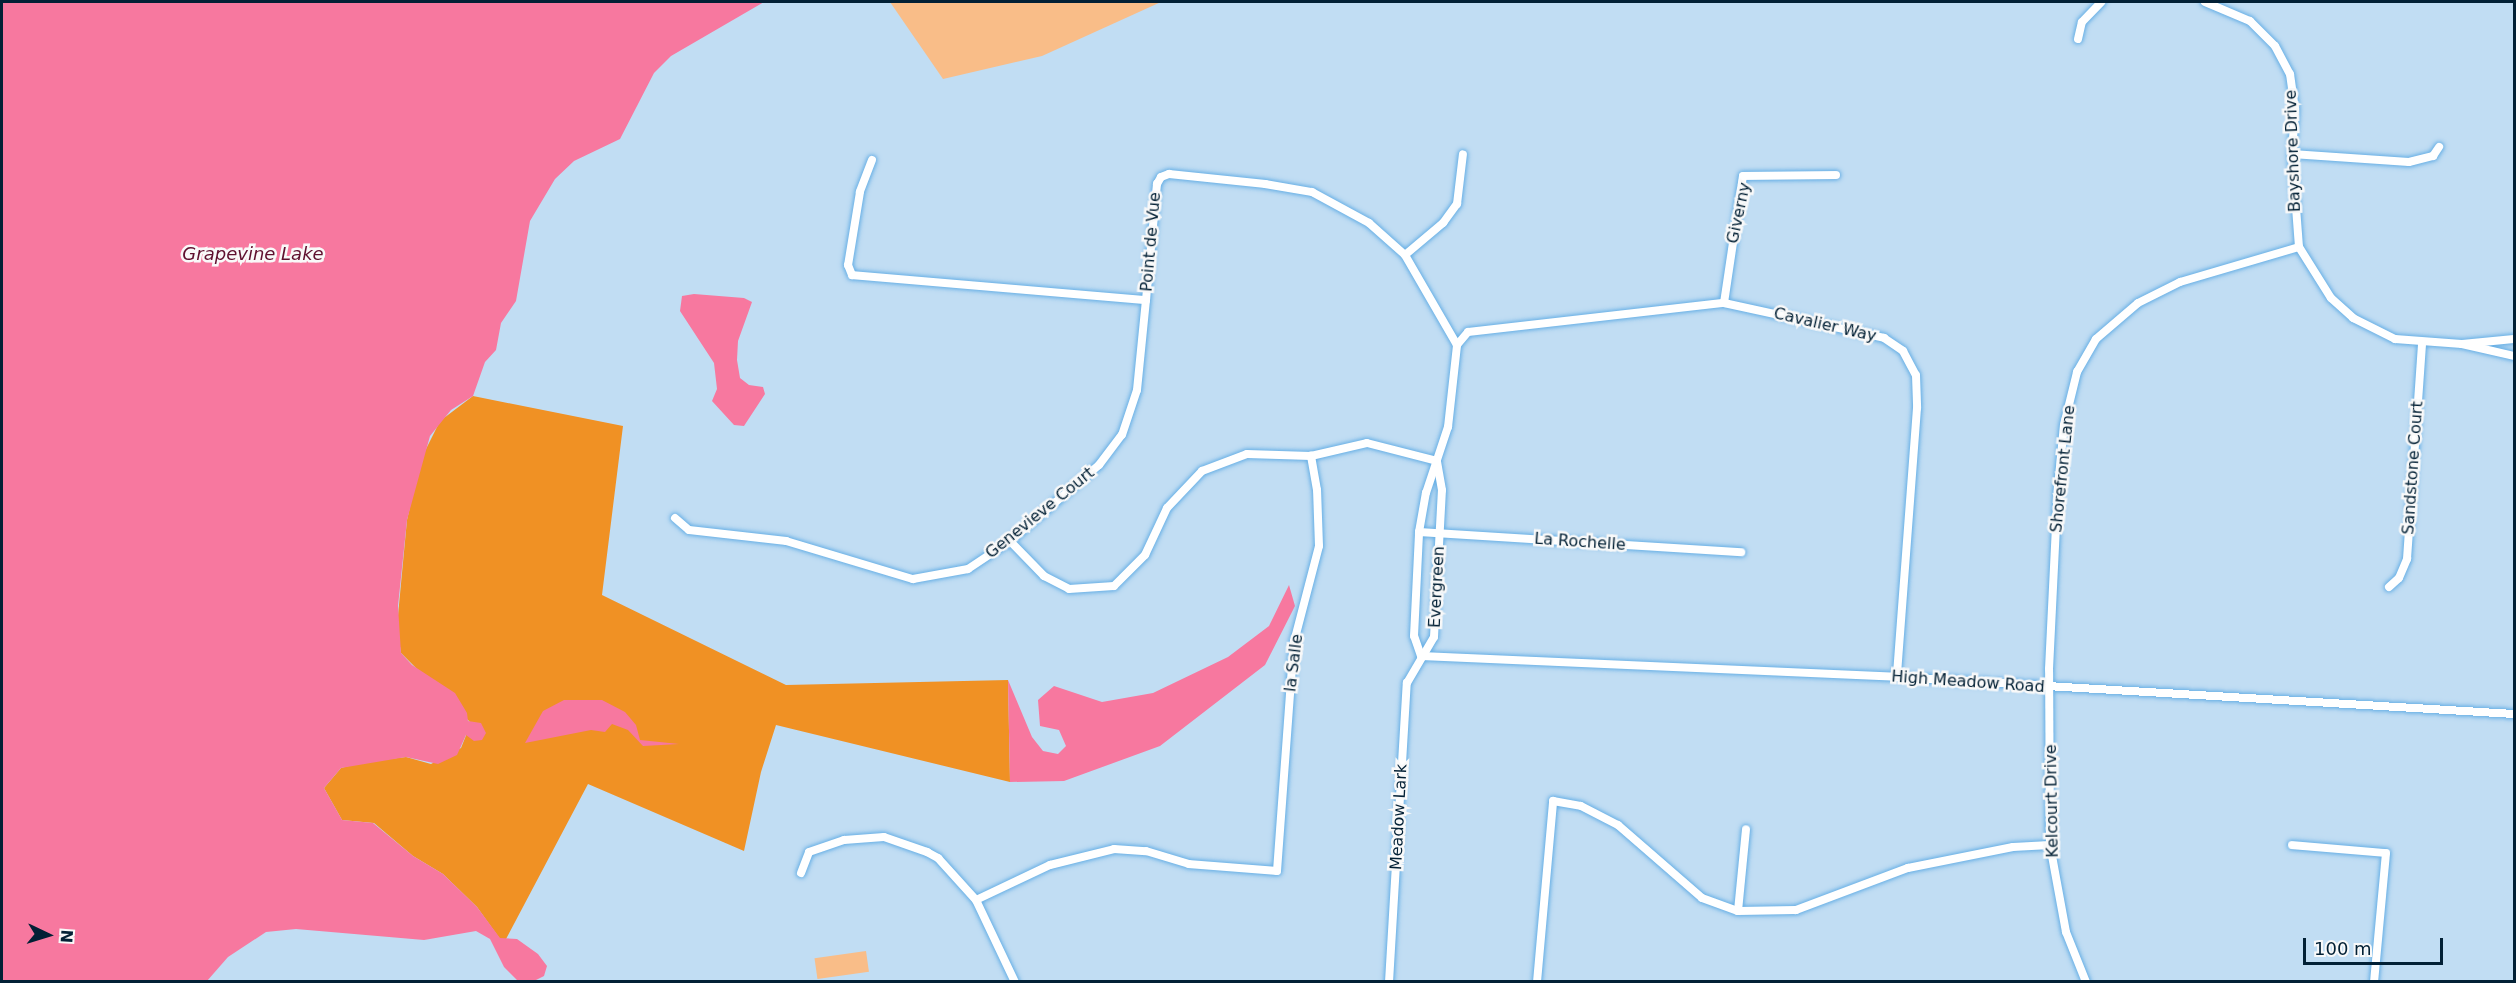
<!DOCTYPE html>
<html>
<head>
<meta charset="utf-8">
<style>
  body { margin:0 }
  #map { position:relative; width:2516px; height:983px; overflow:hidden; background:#c1ddf3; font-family:"DejaVu Sans",sans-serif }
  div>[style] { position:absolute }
  .green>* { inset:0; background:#f9bd88; transform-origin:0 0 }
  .forest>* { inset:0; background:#f09124 }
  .water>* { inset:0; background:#f7789f }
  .roads { filter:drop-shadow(0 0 2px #67afe5) drop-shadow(0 0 2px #67afe5) }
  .street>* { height:8px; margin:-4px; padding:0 4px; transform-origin:4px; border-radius:4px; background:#fff }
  span { translate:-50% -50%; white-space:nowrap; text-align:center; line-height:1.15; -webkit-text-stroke:5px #f9f9f9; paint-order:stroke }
  .street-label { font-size:16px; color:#022035 }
  .water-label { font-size:18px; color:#5f102f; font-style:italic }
  .frame { position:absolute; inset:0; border:3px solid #022035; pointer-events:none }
  .north { position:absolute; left:18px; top:905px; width:60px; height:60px; -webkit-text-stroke:4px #f9f9f9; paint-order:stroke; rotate:94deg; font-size:16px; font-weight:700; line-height:24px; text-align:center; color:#022035 }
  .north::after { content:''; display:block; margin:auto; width:21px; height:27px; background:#022035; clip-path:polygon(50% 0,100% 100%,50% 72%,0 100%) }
  .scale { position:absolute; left:2303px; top:938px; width:140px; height:27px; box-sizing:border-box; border:3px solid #022035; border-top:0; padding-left:8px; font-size:18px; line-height:21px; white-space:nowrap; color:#022035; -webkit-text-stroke:4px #f9f9f9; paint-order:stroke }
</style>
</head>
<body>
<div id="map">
  <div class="green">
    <div style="clip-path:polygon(890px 2px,1161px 2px,1042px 56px,943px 79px)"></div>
    <div style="left:866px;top:951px;width:21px;height:52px;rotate:82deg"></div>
  </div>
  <div class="forest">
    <div style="clip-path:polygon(473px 396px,623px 426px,602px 595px,786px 685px,1008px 680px,1010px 782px,776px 725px,761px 772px,744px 851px,588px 784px,506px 939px,500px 939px,477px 907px,443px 874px,413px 856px,374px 823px,342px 820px,324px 788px,341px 768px,364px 762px,406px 757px,431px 764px,461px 748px,471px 723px,401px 653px,397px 626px,407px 520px,421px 459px,440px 421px)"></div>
  </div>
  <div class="water">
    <div style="clip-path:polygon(2px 2px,764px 2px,671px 56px,654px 73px,620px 139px,574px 161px,555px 179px,530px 221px,516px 301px,501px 323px,496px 350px,485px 362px,473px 396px,451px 410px,430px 436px,407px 520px,398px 606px,401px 653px,412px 665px,455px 693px,467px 713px,468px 721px,481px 723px,486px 733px,482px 740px,474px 741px,466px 735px,457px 755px,438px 764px,406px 757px,341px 768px,324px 788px,342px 820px,373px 823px,413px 856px,443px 874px,477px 907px,500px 938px,517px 939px,538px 954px,547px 966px,544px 976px,534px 981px,518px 981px,504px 967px,490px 939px,476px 931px,424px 940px,296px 929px,266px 932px,228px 957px,207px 981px,2px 981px)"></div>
    <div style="clip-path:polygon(694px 294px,744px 298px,752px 302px,738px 341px,737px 360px,740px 378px,749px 385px,763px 387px,765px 394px,744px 426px,734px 425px,712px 401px,717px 389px,714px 363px,680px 311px,682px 296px)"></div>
    <div style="clip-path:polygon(1289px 585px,1295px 606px,1265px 665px,1160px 746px,1064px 781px,1010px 782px,1008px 680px,1032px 737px,1043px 751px,1058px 754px,1066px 746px,1059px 730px,1040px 726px,1038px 700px,1054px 686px,1102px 702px,1153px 693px,1228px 657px,1269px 626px)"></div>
    <div style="clip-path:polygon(564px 700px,602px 700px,625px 712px,636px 725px,640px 740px,679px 744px,643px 746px,628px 730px,612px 724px,605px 732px,591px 730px,525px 743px,543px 711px)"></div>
  </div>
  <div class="roads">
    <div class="street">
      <div style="left:2205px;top:2px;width:49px;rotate:22.9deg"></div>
      <div style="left:2250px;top:21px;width:35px;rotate:45deg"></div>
      <div style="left:2275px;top:46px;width:32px;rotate:62deg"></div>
      <div style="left:2290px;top:74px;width:35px;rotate:82deg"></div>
      <div style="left:2295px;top:109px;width:45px;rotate:93.8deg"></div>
      <div style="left:2292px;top:154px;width:93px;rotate:85.7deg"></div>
      <div style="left:2299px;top:247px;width:60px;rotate:57.9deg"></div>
      <div style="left:2331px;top:298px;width:30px;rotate:42deg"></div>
      <div style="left:2353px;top:318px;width:47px;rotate:26.6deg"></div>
      <div style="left:2395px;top:339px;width:67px;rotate:4.3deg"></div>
      <div style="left:2462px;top:344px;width:52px;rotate:-5.5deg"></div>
      <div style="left:2078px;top:39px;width:17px;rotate:-77deg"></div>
      <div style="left:2082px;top:22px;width:28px;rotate:-46deg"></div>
      <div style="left:2292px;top:154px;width:117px;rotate:3.9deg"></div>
      <div style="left:2409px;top:162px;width:25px;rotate:-14deg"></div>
      <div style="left:2433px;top:156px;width:11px;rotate:-56deg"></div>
      <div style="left:872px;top:160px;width:34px;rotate:111deg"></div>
      <div style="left:860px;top:192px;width:74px;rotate:99.3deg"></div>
      <div style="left:848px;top:265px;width:11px;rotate:68deg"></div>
      <div style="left:852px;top:275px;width:295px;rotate:4.9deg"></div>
      <div style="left:1146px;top:300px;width:117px;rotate:-84.6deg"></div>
      <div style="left:1157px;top:184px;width:8px;rotate:-60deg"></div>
      <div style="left:1161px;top:177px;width:9px;rotate:-21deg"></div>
      <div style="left:1169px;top:174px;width:97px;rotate:5.9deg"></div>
      <div style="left:1265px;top:184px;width:48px;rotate:9.7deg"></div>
      <div style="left:1312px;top:192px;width:65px;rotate:28.5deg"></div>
      <div style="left:1369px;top:223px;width:48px;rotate:41.6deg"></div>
      <div style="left:1405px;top:255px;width:104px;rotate:60deg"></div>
      <div style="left:1405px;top:255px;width:50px;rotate:-40.1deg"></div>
      <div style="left:1443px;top:223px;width:24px;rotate:-54deg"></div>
      <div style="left:1457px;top:204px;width:50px;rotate:-83.2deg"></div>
      <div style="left:1724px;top:303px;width:128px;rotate:-81.5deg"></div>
      <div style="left:1743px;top:176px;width:93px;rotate:-0.6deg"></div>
      <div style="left:2462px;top:344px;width:53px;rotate:13deg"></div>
      <div style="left:1457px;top:345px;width:17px;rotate:-50deg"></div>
      <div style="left:1468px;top:332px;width:258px;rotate:-6.5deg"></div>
      <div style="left:1724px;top:303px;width:164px;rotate:12.3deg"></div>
      <div style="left:1884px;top:338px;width:23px;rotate:34deg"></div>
      <div style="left:1903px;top:351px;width:27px;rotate:62deg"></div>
      <div style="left:1916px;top:375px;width:33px;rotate:88deg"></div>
      <div style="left:1917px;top:408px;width:270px;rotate:94.3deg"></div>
      <div style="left:675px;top:518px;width:18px;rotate:41deg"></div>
      <div style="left:689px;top:530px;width:98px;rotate:6.5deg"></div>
      <div style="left:786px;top:541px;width:133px;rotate:16.7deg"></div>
      <div style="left:913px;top:579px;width:56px;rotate:-10.3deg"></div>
      <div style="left:968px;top:569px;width:50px;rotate:-33.7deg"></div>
      <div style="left:1010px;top:541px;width:117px;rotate:-40.5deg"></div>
      <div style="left:1099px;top:465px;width:38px;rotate:-53deg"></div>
      <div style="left:1122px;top:435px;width:47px;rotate:-71.6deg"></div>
      <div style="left:1137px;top:390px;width:90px;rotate:-84.3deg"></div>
      <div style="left:1419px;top:532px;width:323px;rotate:3.6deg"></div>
      <div style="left:1010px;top:541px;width:49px;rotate:45.8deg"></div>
      <div style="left:1044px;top:576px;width:28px;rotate:27deg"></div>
      <div style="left:1069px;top:589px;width:45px;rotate:-3.8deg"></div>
      <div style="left:1114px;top:586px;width:44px;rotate:-45deg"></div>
      <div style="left:1145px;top:555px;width:52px;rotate:-64.9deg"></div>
      <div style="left:1167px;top:508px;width:51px;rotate:-46.6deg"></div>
      <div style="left:1202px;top:471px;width:48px;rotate:-20.7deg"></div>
      <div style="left:1247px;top:454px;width:64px;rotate:1.8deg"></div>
      <div style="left:1311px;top:456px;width:57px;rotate:-13.1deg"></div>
      <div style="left:1367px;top:443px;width:72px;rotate:14.4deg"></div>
      <div style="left:2389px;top:587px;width:13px;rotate:-42deg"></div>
      <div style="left:2399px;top:578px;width:21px;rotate:-67deg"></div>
      <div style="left:2407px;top:559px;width:216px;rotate:-86deg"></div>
      <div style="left:1421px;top:656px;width:476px;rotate:2.5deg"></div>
      <div style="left:1897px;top:677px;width:618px;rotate:3.43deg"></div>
      <div style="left:1421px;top:656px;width:21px;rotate:-109deg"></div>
      <div style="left:1414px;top:636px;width:104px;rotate:-87.2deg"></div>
      <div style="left:1419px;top:532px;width:40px;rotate:-80deg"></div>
      <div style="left:1426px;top:493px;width:70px;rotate:-71.6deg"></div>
      <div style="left:1448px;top:427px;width:82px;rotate:-83.7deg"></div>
      <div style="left:2292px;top:845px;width:94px;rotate:4.9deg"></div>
      <div style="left:2386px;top:853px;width:130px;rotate:95.3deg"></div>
      <div style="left:801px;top:873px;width:22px;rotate:-69deg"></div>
      <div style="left:809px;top:852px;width:37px;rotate:-19deg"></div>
      <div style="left:844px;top:840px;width:40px;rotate:-4.3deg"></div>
      <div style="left:884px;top:837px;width:46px;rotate:19.2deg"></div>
      <div style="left:927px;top:852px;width:13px;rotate:29deg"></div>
      <div style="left:938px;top:858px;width:57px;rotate:47.9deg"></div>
      <div style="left:976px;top:900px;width:91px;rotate:64.6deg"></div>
      <div style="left:976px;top:900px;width:82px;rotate:-25.3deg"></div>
      <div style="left:1050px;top:865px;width:66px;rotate:-14deg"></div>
      <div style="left:1114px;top:849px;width:32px;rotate:4deg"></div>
      <div style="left:1146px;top:851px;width:45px;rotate:16.8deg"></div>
      <div style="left:1189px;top:864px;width:88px;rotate:4.5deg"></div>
      <div style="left:1277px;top:871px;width:230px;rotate:-85.8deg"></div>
      <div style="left:1294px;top:642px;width:99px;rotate:-75.4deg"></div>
      <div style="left:1319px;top:546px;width:56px;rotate:-92deg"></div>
      <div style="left:1317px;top:490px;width:35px;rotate:-100deg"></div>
      <div style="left:1738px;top:911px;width:82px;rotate:-84.4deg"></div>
      <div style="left:1389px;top:982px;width:300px;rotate:-86.6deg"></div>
      <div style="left:1407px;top:683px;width:53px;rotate:-59.6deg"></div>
      <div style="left:1434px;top:637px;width:147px;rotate:-86.9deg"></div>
      <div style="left:1442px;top:490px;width:29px;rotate:-100deg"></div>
      <div style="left:1537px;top:982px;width:182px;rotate:-84.9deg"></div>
      <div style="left:1553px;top:801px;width:28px;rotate:10deg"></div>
      <div style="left:1581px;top:806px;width:42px;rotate:27.2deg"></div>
      <div style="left:1618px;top:825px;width:111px;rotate:41deg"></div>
      <div style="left:1702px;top:898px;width:38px;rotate:20deg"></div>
      <div style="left:1738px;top:911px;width:58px;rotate:-1deg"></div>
      <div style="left:1796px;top:910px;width:120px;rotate:-20.6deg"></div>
      <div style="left:1908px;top:868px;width:107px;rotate:-11.3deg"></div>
      <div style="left:2013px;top:847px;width:37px;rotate:-3deg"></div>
      <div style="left:2086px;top:982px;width:54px;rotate:-111.8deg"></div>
      <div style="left:2066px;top:932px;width:88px;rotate:-100.4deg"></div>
      <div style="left:2050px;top:845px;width:176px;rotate:-90.3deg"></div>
      <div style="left:2049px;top:669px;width:181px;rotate:-87.2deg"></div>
      <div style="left:2058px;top:488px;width:63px;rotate:-84.6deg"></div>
      <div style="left:2064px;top:425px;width:55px;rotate:-76.2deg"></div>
      <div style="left:2077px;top:372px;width:38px;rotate:-60deg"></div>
      <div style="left:2096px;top:339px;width:55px;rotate:-40.6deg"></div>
      <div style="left:2138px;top:303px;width:47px;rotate:-26.6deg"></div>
      <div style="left:2180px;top:282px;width:124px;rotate:-16.4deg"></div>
    </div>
  </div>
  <div class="street-label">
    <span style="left:2293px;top:151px;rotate:-92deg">Bayshore Drive</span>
    <span style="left:1739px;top:213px;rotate:-78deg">Giverny</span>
    <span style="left:1151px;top:242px;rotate:-85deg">Point de Vue</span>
    <span style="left:1825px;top:325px;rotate:13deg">Cavalier Way</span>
    <span style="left:2413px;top:468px;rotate:-86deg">Sandstone Court</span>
    <span style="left:2063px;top:469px;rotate:-84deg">Shorefront Lane</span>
    <span style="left:1040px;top:513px;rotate:-39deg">Genevieve Court</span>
    <span style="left:1580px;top:542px;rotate:4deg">La Rochelle</span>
    <span style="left:1437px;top:587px;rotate:-87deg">Evergreen</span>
    <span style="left:1294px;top:663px;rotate:-83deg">la Salle</span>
    <span style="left:1968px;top:682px;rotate:4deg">High Meadow Road</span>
    <span style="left:2052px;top:801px;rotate:-91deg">Kelcourt Drive</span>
    <span style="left:1399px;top:817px;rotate:-87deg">Meadow Lark</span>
  </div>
  <div class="water-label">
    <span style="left:253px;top:254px">Grapevine Lake</span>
  </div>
  <div class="frame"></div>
  <div class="north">N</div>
  <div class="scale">100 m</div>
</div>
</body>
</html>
